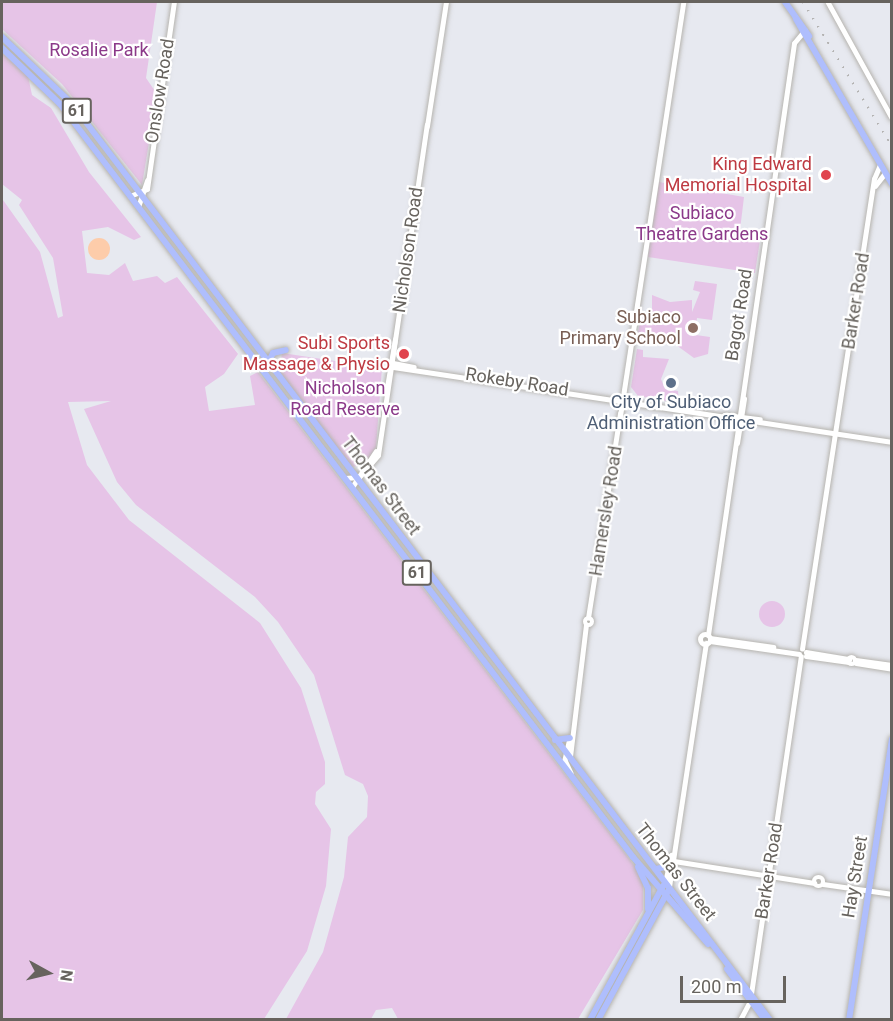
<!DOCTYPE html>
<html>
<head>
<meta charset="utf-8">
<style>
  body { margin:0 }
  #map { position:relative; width:893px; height:1021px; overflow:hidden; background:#e7e9f0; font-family:Roboto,sans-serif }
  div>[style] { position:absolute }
  .green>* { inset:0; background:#e6c4e7 }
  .round { border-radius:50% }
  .water>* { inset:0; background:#fdccaa }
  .roads { filter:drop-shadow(0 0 2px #b6b4af) drop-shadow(0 0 2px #b6b4af) }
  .tertiary>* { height:4.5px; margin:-2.25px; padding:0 2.25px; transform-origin:2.25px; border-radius:2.25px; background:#fff }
  .tertiary>.ring { margin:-2.25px; padding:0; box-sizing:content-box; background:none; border:4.5px solid #fff; border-radius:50% }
  .secondary>* { height:5px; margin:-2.5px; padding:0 2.5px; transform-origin:2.5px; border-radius:2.5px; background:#fff }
  .secondary>.ring { margin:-2.5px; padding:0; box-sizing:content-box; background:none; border:5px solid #fff; border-radius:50% }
  .primary>* { height:6px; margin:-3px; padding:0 3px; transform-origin:3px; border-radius:3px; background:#afbefd }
  .rail>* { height:1.5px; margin-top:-0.75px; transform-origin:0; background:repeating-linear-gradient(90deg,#b3b2b1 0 1.5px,transparent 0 9.5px) }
  .dots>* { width:16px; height:16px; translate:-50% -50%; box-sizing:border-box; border:3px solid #fff; border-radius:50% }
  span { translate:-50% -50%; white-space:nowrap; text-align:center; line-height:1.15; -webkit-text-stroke:4.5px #fff; paint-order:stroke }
  .shield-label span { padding:2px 4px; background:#fff; border:2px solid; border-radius:4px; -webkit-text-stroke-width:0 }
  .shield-label { font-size:16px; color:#67635e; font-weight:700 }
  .park-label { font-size:18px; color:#8b3989 }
  .street-label { font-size:18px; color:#67635e }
  .health-label { font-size:18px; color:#be3a42 }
  .right { translate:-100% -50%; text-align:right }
  .education-label { font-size:18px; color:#785e54 }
  .service-label { font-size:18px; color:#4e5e75 }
  .frame { position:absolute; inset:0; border:3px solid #67635e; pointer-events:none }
  .north { position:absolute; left:18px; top:943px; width:60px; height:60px; -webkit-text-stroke:4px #fff; paint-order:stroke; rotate:98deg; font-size:16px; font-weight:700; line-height:24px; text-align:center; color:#67635e }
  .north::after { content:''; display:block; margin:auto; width:21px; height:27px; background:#67635e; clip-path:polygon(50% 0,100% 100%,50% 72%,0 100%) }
  .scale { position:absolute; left:680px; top:976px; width:106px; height:27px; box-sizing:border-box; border:3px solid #67635e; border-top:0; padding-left:8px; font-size:18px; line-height:21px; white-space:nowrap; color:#67635e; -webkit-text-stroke:4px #fff; paint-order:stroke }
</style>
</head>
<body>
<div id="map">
  <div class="green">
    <div style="clip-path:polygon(2px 2px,157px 2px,146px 78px,157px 94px,142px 185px,62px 84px,2px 29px)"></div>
    <div style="clip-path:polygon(2px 53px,28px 76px,32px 95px,51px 108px,89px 172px,141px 237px,134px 240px,108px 227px,82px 231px,87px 273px,109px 275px,125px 263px,133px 281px,157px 276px,165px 283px,177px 277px,238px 354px,224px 374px,205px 387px,209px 411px,255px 405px,250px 376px,258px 372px,643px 877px,643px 910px,578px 1019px,398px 1019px,392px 1008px,376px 1010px,371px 1019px,286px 1019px,323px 952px,344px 877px,348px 837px,367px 817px,368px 796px,363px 784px,345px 775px,314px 675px,278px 622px,255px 597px,136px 505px,117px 482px,84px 409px,111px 401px,68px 402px,87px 465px,129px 520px,260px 623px,301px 688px,325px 762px,325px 784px,316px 792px,315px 804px,331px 829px,326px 886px,307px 951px,264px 1019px,2px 1019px,3px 200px,40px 252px,58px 318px,63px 316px,53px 258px,19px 205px,22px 200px,2px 184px)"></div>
    <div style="clip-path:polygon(659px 182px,744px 197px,740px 230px,761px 234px,755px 273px,648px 257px)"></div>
    <div style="clip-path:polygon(695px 281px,717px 284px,712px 320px,697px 318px,696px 326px,689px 325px,696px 335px,710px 337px,708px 354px,694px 358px,661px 334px,660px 342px,637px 338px,641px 316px,652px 317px,652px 295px,670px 302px,692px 300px,692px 312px,700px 292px,693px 290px)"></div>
    <div style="clip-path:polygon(637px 349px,643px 350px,643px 357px,669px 359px,661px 379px,665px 389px,678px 391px,679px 403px,638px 396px,631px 387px)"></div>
    <div style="clip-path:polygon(282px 353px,382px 368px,376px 447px,364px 465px,351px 467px,279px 372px)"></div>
    <div class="round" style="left:759px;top:601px;width:26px;height:26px"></div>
  </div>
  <div class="water">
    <div class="round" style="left:88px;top:238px;width:22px;height:22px"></div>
  </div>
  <div class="roads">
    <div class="tertiary">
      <div style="left:828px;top:2px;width:132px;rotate:61.1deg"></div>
      <div style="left:875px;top:186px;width:16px;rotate:-52deg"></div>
      <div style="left:130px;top:196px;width:18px;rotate:-22deg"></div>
      <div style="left:147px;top:189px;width:189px;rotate:-81.8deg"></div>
      <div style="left:138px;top:207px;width:28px;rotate:-71deg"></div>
      <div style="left:620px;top:416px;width:419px;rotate:-81.3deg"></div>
      <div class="ring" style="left:585px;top:618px;width:3.5px;height:3.5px"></div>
      <div style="left:588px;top:618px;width:207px;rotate:-81.1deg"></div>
      <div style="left:710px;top:638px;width:64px;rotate:8.1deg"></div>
      <div style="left:710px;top:641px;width:90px;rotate:8.3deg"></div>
      <div style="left:802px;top:649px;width:475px;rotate:-81.3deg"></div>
      <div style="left:874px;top:179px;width:15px;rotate:-67deg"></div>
      <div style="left:806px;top:652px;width:44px;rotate:9.2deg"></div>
      <div style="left:806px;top:656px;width:43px;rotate:7.9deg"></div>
      <div class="ring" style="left:848px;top:657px;width:3.5px;height:3.5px"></div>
      <div style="left:856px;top:660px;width:36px;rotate:8deg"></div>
      <div style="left:856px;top:663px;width:36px;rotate:9deg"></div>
      <div style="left:570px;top:738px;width:23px;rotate:103deg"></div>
      <div style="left:565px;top:760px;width:14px;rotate:65deg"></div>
      <div style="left:570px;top:757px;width:133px;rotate:-83.1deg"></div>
      <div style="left:674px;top:861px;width:142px;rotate:8.9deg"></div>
      <div class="ring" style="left:814.5px;top:877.5px;width:4.5px;height:4.5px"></div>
      <div style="left:823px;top:884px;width:70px;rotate:8.2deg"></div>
      <div style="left:751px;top:994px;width:341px;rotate:-81.6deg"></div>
      <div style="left:740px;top:1020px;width:21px;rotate:-62deg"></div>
    </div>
    <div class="secondary">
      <div style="left:427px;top:126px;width:125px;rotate:-81.3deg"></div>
      <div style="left:393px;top:363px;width:21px;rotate:11deg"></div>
      <div style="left:393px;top:367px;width:505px;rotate:8.55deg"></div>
      <div style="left:387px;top:387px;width:49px;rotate:-80.5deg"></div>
      <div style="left:725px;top:415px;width:35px;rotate:7deg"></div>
      <div style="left:737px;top:443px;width:45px;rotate:-81deg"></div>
      <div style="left:345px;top:478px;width:14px;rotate:-4deg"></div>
      <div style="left:359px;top:477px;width:29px;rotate:-49deg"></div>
      <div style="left:378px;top:455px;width:334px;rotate:-81.6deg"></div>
      <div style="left:352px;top:487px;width:43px;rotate:-56.3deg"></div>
      <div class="ring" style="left:700px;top:634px;width:5px;height:5px"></div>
      <div style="left:708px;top:635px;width:598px;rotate:-81.73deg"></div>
      <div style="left:794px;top:43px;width:17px;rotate:-50deg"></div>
      <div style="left:665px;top:882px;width:28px;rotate:-77deg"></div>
      <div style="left:669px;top:887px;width:247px;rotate:-81.4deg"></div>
    </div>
    <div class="primary">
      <div style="left:785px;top:2px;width:42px;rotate:54.8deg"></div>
      <div style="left:796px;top:19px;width:191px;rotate:59.8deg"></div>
      <div style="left:2px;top:37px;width:97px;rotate:43.7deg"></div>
      <div style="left:72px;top:104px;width:1152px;rotate:52.69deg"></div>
      <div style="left:2px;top:48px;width:81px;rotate:44deg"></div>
      <div style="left:60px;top:104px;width:946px;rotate:52.73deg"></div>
      <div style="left:633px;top:857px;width:115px;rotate:49.2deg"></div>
      <div style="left:268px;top:363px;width:11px;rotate:-63deg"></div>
      <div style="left:273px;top:353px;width:13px;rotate:-13deg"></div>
      <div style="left:555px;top:740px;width:15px;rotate:-8deg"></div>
      <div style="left:638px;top:867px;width:23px;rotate:65deg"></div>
      <div style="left:648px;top:888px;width:21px;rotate:90deg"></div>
      <div style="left:656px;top:869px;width:13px;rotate:-13deg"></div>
      <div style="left:727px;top:969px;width:64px;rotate:53.3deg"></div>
      <div style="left:590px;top:1020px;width:153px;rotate:-61.4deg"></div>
      <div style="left:598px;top:1020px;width:147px;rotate:-61.5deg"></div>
      <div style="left:849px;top:1020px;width:284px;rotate:-81.3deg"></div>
    </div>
  </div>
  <div class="rail">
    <div style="left:803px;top:2px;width:169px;rotate:58.3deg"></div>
  </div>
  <div class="dots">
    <div style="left:826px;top:175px;background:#e0444e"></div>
    <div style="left:693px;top:328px;background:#8d6e63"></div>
    <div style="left:404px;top:354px;background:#e0444e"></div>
    <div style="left:671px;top:383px;background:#5c6f8a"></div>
  </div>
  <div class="shield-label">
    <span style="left:77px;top:111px">61</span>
    <span style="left:417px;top:573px">61</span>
  </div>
  <div class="park-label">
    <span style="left:99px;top:50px">Rosalie Park</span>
    <span style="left:702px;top:224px">Subiaco<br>Theatre Gardens</span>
    <span style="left:345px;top:399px">Nicholson<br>Road Reserve</span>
  </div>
  <div class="street-label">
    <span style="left:160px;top:91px;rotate:-81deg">Onslow Road</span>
    <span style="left:408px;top:250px;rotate:-82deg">Nicholson Road</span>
    <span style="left:856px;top:301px;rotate:-81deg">Barker Road</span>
    <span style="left:739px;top:315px;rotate:-81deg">Bagot Road</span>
    <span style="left:517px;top:382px;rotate:9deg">Rokeby Road</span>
    <span style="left:381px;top:486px;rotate:53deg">Thomas Street</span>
    <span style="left:606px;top:511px;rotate:-81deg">Hamersley Road</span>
    <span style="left:769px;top:871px;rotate:-81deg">Barker Road</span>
    <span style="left:676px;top:872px;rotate:52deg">Thomas Street</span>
    <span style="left:855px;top:877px;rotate:-81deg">Hay Street</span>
  </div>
  <div class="health-label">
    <span class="right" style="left:812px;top:175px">King Edward<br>Memorial Hospital</span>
    <span class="right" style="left:390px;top:354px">Subi Sports<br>Massage &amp; Physio</span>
  </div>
  <div class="education-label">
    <span class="right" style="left:681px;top:328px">Subiaco<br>Primary School</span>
  </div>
  <div class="service-label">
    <span style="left:671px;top:413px">City of Subiaco<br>Administration Office</span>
  </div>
  <div class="frame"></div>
  <div class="north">N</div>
  <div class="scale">200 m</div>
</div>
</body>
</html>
